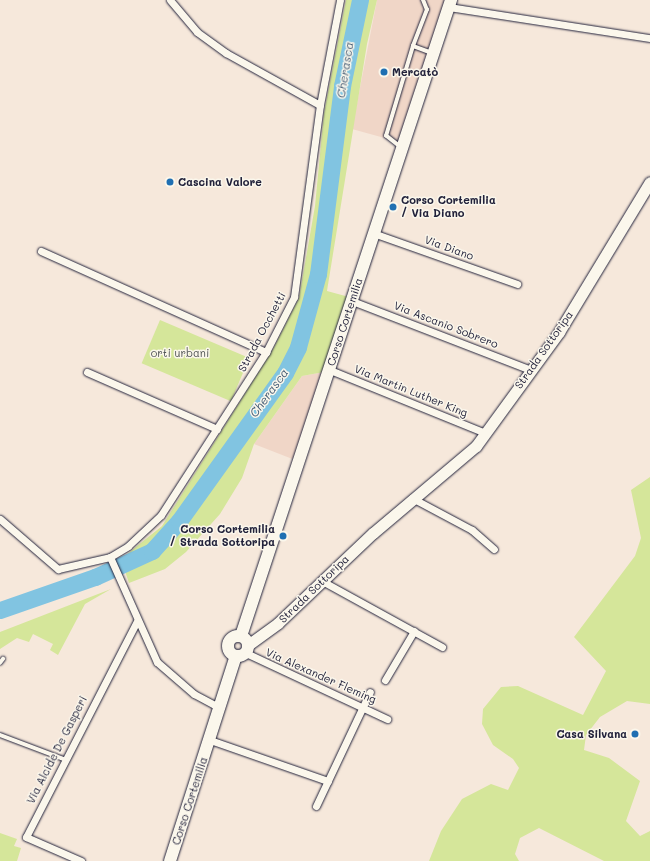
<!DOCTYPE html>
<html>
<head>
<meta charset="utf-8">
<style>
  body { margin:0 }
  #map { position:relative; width:650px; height:861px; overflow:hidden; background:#f6e8db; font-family:Mali,sans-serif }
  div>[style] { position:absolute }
  .built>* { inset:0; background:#f0d6c7 }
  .green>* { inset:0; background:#d5e69a; transform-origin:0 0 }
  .river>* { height:17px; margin:-8.5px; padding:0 8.5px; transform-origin:8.5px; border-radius:8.5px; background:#81c4e1 }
  .roads { filter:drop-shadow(0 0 1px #22223b) drop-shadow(0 0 1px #22223b) }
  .lane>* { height:3.5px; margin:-1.75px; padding:0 1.75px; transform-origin:1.75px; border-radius:1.75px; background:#fbf7ec }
  .street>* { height:7px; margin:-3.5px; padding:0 3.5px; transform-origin:3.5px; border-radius:3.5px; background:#fbf7ec }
  .secondary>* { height:11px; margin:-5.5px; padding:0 5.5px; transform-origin:5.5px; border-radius:5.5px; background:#fbf7ec }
  .primary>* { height:12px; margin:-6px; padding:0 6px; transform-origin:6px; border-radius:6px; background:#fbf7ec }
  .primary>.ring { margin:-6px; padding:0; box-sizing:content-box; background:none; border:12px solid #fbf7ec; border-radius:50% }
  .dots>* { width:11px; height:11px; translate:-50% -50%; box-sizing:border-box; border:2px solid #fbf7ec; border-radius:50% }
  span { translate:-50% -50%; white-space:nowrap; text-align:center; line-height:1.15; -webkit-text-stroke:3px #fbf7ec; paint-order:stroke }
  .poi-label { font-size:11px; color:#22223b; font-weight:700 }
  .left { translate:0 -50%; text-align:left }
  .right { translate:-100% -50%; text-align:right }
  .street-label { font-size:11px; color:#22223b }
  .park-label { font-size:11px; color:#4f5353 }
  .water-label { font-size:12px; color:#435b75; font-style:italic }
</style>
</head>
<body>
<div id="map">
  <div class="built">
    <div style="clip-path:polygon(377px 0,445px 0,399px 142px,352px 129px)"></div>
    <div style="clip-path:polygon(324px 372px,295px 460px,254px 444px,302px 376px)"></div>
  </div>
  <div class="green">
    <div style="clip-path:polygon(346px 0,377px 0,367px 44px,327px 291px,349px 297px,324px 372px,302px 376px,254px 444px,242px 478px,220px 514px,186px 552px,165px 569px,129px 583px,121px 559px,162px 526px,273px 349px,299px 298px,315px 206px,324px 113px)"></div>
    <div style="left:160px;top:320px;width:97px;height:47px;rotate:23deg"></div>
    <div style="clip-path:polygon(650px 477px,650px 704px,627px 701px,600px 717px,586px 735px,584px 750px,609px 758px,640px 781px,626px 821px,640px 836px,650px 831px,650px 861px,604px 861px,539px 828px,520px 838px,515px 854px,519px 861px,429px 861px,441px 831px,462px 799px,491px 784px,508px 790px,519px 768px,513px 759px,493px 745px,482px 724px,483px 709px,501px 687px,518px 686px,583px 715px,606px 671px,574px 637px,635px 556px,641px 538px,631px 490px)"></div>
    <div style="clip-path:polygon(111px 589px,85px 604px,58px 655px,50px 650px,53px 644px,33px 634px,29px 642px,17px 638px,0 649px,0 632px)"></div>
    <div style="clip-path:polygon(0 833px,17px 839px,14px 846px,21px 848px,17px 861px,0 861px)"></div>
  </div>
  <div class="river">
    <div style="left:0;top:610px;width:101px;rotate:-19.2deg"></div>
    <div style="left:95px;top:577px;width:63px;rotate:-24.5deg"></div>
    <div style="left:152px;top:551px;width:40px;rotate:-48deg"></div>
    <div style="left:179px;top:521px;width:182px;rotate:-54.4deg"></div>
    <div style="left:285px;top:373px;width:29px;rotate:-63deg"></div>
    <div style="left:298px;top:347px;width:76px;rotate:-74.7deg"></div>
    <div style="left:318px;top:274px;width:190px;rotate:-82.7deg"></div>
    <div style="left:342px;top:86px;width:88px;rotate:-78.2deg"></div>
  </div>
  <div class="roads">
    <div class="lane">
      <div style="left:413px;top:46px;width:39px;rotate:-69deg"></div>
      <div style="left:427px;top:10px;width:11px;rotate:-112deg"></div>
      <div style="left:399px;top:146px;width:16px;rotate:-142deg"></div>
      <div style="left:386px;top:136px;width:94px;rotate:-73.3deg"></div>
      <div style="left:413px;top:46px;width:20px;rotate:20deg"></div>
      <div style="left:0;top:663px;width:5px;rotate:-53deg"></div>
      <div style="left:0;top:735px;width:68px;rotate:20.6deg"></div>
    </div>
    <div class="street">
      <div style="left:170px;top:0;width:42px;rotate:49.8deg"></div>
      <div style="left:197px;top:32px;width:36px;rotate:36deg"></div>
      <div style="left:226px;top:53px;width:107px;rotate:29deg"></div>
      <div style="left:449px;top:7px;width:203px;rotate:8.8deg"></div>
      <div style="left:373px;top:233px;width:153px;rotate:19.5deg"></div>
      <div style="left:41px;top:251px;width:247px;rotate:24.2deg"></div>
      <div style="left:352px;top:301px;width:192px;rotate:21.1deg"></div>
      <div style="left:330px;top:370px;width:167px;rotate:22.1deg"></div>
      <div style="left:87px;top:372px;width:142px;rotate:23.7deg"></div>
      <div style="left:412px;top:498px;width:68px;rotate:28.1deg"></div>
      <div style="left:472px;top:530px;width:29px;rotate:41deg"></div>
      <div style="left:0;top:519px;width:77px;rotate:40.8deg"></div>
      <div style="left:58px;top:569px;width:53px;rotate:-13deg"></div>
      <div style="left:110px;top:557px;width:21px;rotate:-31deg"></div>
      <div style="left:128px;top:546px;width:45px;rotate:-43.2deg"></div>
      <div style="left:161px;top:515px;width:194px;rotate:-57.2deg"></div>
      <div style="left:266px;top:352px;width:62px;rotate:-63deg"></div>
      <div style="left:294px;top:297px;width:194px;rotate:-82.3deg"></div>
      <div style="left:320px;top:105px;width:107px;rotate:-79.2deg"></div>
      <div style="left:110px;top:557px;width:115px;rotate:65.9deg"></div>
      <div style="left:157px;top:662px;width:49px;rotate:40.9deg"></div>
      <div style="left:194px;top:694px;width:30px;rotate:28deg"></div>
      <div style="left:322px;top:581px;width:137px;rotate:28.8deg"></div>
      <div style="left:246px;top:653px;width:156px;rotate:25.1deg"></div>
      <div style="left:385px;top:680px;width:57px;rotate:-59.4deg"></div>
      <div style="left:210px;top:740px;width:125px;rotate:19.2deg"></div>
      <div style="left:316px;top:806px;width:126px;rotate:-64.7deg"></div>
      <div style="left:81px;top:861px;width:60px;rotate:-156.4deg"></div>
      <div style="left:26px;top:837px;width:243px;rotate:-62.8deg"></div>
    </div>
    <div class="secondary">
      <div style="left:248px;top:645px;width:37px;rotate:-36deg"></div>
      <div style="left:278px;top:623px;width:131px;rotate:-43.5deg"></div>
      <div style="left:373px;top:533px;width:135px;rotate:-40.2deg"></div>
      <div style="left:476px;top:446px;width:141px;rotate:-53.9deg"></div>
      <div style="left:559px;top:332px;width:175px;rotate:-58.8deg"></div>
    </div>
    <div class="primary">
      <div class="ring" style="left:228px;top:636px;width:8px;height:8px"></div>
      <div style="left:241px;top:636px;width:670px;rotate:-71.73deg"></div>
      <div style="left:170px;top:861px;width:215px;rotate:-72.2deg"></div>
    </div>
  </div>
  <div class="dots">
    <div style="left:384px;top:72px;background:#1f6fb2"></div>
    <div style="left:170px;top:182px;background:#1f6fb2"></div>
    <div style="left:393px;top:207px;background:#1f6fb2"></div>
    <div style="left:283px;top:536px;background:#1f6fb2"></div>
    <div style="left:635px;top:734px;background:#1f6fb2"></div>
  </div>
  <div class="poi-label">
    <span class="left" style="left:392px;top:72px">Mercatò</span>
    <span class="left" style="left:178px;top:182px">Cascina Valore</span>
    <span class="left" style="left:401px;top:207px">Corso Cortemilia<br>/ Via Diano</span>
    <span class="right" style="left:275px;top:536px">Corso Cortemilia<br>/ Strada Sottoripa</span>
    <span class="right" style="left:627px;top:734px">Casa Silvana</span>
  </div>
  <div class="street-label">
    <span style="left:449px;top:248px;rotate:20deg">Via Diano</span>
    <span style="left:345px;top:322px;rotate:-72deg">Corso Cortemilia</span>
    <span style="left:446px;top:325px;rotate:21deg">Via Ascanio Sobrero</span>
    <span style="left:262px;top:332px;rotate:-62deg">Strada Occhetti</span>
    <span style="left:544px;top:350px;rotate:-55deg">Strada Sottoripa</span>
    <span style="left:411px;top:391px;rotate:22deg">Via Martin Luther King</span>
    <span style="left:314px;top:589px;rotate:-44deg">Strada Sottoripa</span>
    <span style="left:321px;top:676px;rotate:24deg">Via Alexander Fleming</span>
    <span style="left:57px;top:750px;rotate:-63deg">Via Alcide De Gasperi</span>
    <span style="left:190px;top:801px;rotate:-72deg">Corso Cortemilia</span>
  </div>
  <div class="park-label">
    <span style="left:180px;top:353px">orti urbani</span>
  </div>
  <div class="water-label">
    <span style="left:345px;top:70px;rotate:-81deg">Cherasca</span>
    <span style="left:269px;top:393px;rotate:-54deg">Cherasca</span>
  </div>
</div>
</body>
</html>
